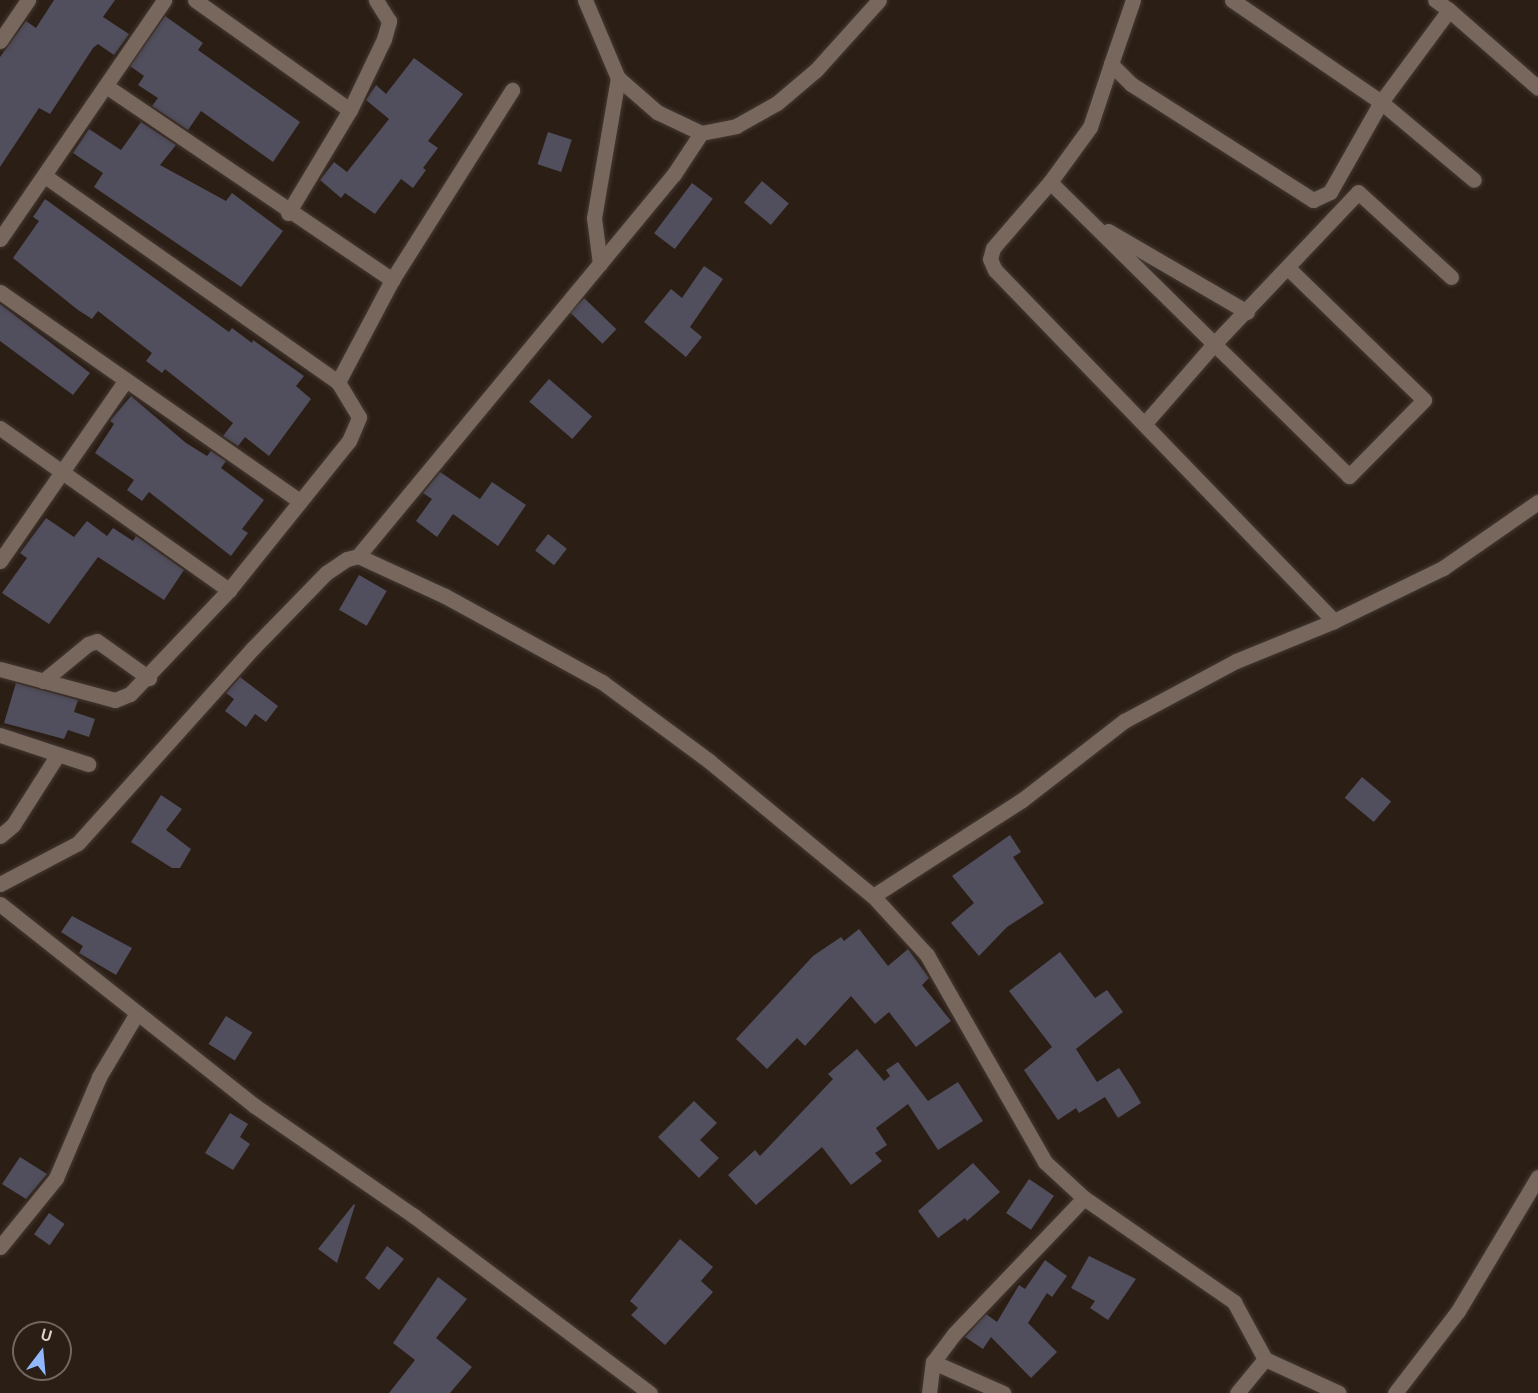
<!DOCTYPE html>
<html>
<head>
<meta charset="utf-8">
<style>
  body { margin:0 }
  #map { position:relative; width:1538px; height:1393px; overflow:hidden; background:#2b1e15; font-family:"Space Grotesk",sans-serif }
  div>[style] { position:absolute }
  .building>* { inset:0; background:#514e5e; transform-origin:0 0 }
  .roads { filter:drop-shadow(0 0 2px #433933) drop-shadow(0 0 2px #433933) }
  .street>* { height:15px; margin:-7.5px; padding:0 7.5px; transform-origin:7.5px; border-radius:7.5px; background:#77675d }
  span { translate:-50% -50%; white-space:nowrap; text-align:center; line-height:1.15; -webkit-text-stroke:5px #2b1e15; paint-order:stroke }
  .north { position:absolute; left:12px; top:1321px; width:60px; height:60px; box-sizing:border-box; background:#2b1e15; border:2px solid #72665f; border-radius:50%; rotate:16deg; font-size:16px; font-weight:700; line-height:24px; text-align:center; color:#dcd3cd }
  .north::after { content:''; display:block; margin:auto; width:21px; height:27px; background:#90b8fd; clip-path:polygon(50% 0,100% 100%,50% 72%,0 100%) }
</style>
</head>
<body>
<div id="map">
  <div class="building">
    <div style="clip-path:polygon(54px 0,115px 0,103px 17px,129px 34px,114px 55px,98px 44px,93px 48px,50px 114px,39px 108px,0 167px,0 57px,26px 21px,36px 28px)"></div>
    <div style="clip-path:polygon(165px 16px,203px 43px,198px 50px,300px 122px,273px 162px,201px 111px,188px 130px,152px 106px,158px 98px,138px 85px,144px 76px,130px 66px)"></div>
    <div style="clip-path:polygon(414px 58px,463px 94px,428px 141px,438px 148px,423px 168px,426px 170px,413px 188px,401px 179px,375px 214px,345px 193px,341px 198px,320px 180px,334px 162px,347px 172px,389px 119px,366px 100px,376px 85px,386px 94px)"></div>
    <div style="clip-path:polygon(141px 122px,176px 145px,160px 165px,226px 201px,232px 193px,283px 231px,241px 287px,94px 187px,103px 173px,73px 153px,89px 129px,121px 150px)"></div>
    <div style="left:548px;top:132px;width:25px;height:34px;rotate:18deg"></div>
    <div style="left:762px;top:181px;width:35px;height:28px;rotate:40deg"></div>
    <div style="left:692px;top:183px;width:26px;height:63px;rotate:37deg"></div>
    <div style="clip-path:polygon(45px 199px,229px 332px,232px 328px,252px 343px,253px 340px,304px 376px,296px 386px,311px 399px,269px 456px,245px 437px,238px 446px,223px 436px,233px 423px,165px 369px,162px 373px,146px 361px,152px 353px,98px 311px,92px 319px,78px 310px,13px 258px,39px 221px,33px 217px)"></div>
    <div style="clip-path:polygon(704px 266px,723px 279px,690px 327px,702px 337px,686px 357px,644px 322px,671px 289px,682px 298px)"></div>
    <div style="left:584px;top:298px;width:45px;height:20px;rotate:44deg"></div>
    <div style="clip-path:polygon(0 304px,90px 373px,73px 395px,0 341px)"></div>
    <div style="left:549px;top:379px;width:57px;height:30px;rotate:41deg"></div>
    <div style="clip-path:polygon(131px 396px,186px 443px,207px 456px,211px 451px,226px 461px,221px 468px,264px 500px,242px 529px,248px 533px,231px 556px,149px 492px,142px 501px,127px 490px,134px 480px,95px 453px,114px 424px,110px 421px)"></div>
    <div style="clip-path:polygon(440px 472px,480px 499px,492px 482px,526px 505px,498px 546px,453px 514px,437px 537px,416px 521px,432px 499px,423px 493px)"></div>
    <div style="clip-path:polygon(46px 518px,74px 537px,87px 521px,107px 536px,113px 528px,133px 541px,136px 536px,184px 570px,164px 600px,98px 557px,49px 624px,2px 593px,27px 558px,20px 553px)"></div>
    <div style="left:548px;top:534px;width:24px;height:21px;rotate:38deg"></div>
    <div style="left:359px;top:575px;width:32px;height:40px;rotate:30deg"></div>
    <div style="clip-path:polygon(240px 677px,278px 706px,266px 722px,255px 714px,246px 727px,225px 711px,234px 699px,226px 693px)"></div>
    <div style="clip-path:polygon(16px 683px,78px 700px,74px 712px,95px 719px,89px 737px,68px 730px,64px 739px,4px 723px)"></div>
    <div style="left:1362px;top:777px;width:38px;height:27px;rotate:40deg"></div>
    <div style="clip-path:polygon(161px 795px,182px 809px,166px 830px,191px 849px,180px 868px,172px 868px,131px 842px)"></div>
    <div style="clip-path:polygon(1010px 835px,1021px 852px,1013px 857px,1044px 903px,1007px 927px,979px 956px,951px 923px,974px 903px,952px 876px)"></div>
    <div style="clip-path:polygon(72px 916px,132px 948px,116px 975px,79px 953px,83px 946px,61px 932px)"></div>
    <div style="clip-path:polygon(859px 929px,888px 966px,908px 949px,929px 978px,922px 985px,951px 1021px,916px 1047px,889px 1012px,875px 1024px,851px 996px,805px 1046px,797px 1038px,767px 1069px,736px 1039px,813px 956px,841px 937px,844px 941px)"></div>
    <div style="clip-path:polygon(1060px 952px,1095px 998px,1107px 990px,1123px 1012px,1076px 1049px,1097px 1082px,1119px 1068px,1131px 1086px,1141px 1103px,1118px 1118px,1105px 1097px,1079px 1113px,1076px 1108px,1058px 1120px,1024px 1070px,1052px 1047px,1009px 991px)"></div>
    <div style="left:226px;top:1016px;width:31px;height:33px;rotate:32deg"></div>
    <div style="clip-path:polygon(857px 1049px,884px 1081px,890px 1076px,886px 1070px,898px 1062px,928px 1101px,958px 1082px,983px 1121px,938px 1150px,908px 1104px,876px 1128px,887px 1145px,875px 1153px,882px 1161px,851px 1185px,822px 1147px,756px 1205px,728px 1175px,755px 1150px,760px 1156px,833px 1079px,828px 1074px)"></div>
    <div style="clip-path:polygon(694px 1101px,717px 1123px,700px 1140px,719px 1158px,699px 1178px,658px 1137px)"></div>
    <div style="clip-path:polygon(230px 1113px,248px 1124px,240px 1137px,250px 1144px,233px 1170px,205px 1153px)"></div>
    <div style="clip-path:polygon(20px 1157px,47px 1174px,26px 1199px,2px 1184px)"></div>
    <div style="clip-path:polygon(973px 1163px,1000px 1192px,967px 1221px,965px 1218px,938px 1238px,918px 1211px)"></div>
    <div style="left:1029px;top:1179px;width:30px;height:41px;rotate:34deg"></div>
    <div style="clip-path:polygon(354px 1204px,355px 1205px,337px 1263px,318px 1249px)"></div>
    <div style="left:49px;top:1213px;width:19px;height:26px;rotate:35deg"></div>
    <div style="clip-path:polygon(680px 1239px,713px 1267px,701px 1281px,713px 1292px,665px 1345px,631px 1315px,638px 1308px,630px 1301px)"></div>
    <div style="clip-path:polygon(387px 1246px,404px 1259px,379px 1290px,365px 1278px)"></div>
    <div style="clip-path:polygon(1089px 1256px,1136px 1279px,1108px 1320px,1090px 1308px,1095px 1301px,1071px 1288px)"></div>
    <div style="clip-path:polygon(1045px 1260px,1067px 1276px,1052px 1297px,1047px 1293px,1028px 1323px,1057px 1352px,1031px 1378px,991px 1337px,983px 1349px,965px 1337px,986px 1314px,997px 1322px,1019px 1285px,1025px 1289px)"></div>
    <div style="clip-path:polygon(438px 1277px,467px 1299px,436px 1338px,472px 1367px,450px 1393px,389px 1393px,415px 1360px,393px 1343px)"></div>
  </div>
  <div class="roads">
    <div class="street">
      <div style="left:195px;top:0;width:190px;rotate:35.4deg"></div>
      <div style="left:585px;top:0;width:85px;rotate:67.1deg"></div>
      <div style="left:618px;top:78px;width:52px;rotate:41.1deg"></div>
      <div style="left:657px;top:112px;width:49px;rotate:25.5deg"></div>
      <div style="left:701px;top:133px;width:36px;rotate:-11deg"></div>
      <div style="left:736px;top:126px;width:47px;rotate:-29.3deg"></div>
      <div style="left:777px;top:103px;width:51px;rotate:-40.2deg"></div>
      <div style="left:816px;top:70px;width:94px;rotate:-48deg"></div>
      <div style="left:1133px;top:0;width:68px;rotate:109deg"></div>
      <div style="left:1111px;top:64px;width:28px;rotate:45deg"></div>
      <div style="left:1131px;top:84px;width:216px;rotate:32.5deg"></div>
      <div style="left:1313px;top:200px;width:19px;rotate:-25deg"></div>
      <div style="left:1330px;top:192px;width:103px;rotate:-60.5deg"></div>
      <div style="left:1381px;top:102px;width:114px;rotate:-53.5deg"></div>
      <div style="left:1449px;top:10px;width:17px;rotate:-144deg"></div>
      <div style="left:1232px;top:0;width:181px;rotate:34.4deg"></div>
      <div style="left:1381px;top:102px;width:121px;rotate:40deg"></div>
      <div style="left:1449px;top:10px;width:118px;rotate:41.2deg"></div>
      <div style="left:0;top:41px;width:50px;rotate:-55.7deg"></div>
      <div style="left:1111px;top:64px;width:66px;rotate:108.4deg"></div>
      <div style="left:1090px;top:127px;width:68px;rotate:126deg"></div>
      <div style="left:1050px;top:182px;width:87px;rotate:130.8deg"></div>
      <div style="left:993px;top:248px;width:11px;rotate:105deg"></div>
      <div style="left:990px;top:259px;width:12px;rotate:66deg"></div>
      <div style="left:995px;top:270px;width:488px;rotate:46deg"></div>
      <div style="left:106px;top:86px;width:346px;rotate:34.1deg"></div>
      <div style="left:1050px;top:182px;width:231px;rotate:44.6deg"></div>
      <div style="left:1214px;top:344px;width:103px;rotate:131.1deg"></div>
      <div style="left:288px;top:213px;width:120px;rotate:-59deg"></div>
      <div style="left:350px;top:110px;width:79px;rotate:-64.4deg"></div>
      <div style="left:384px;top:39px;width:19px;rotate:-74deg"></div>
      <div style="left:389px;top:21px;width:25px;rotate:-122deg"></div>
      <div style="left:1108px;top:231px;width:161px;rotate:30.2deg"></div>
      <div style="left:0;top:239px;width:290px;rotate:-55.5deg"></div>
      <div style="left:600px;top:264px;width:46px;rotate:-97.4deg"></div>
      <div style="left:594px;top:218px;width:142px;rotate:-80.3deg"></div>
      <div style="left:1289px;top:269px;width:188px;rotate:44.1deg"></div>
      <div style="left:1424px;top:400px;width:107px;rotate:134.6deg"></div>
      <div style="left:1349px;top:476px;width:189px;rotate:-135.6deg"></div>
      <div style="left:1214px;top:344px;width:209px;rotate:-46.5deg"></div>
      <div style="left:1358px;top:192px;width:126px;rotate:42.4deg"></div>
      <div style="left:0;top:292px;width:366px;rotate:34.9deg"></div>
      <div style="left:338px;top:382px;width:115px;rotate:-62.1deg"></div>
      <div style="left:392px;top:280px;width:225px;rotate:-57.7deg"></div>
      <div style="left:0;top:428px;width:281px;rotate:35.3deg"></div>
      <div style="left:358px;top:556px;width:496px;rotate:-50.4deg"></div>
      <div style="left:674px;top:174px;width:49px;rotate:-56.6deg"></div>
      <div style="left:0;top:561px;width:219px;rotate:-55.2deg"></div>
      <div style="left:0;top:669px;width:119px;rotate:15.1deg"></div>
      <div style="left:115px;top:700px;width:16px;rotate:-22deg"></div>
      <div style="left:130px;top:694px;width:144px;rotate:-46.4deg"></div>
      <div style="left:229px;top:590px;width:191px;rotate:-51.2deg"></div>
      <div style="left:349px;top:441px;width:26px;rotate:-67deg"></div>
      <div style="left:359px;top:417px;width:41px;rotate:-121deg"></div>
      <div style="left:338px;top:382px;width:358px;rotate:-144.9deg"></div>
      <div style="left:43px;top:681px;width:58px;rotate:-39.4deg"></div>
      <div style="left:88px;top:644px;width:9px;rotate:-18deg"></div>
      <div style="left:97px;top:641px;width:64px;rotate:35.4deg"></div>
      <div style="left:0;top:735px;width:93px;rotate:18.2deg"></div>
      <div style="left:0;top:836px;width:17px;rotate:-40deg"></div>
      <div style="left:13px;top:825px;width:82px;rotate:-57.5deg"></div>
      <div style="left:0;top:884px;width:88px;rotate:-27.7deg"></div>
      <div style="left:78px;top:843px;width:262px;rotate:-48.1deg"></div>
      <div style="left:253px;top:648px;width:105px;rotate:-45.8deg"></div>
      <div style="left:326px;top:573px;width:25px;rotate:-34deg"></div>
      <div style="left:347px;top:559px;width:11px;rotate:-15deg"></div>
      <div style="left:358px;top:556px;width:96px;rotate:24.7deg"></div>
      <div style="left:445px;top:596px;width:179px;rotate:28.7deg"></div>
      <div style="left:602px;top:682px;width:133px;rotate:36.4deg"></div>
      <div style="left:709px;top:761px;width:212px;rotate:39.5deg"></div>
      <div style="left:873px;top:896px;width:177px;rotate:-32.8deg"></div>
      <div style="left:1022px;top:800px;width:129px;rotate:-37.8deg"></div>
      <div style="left:1124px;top:721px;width:127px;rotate:-28.2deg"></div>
      <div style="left:1236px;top:661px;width:106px;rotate:-22.2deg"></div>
      <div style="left:1334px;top:621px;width:121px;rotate:-25.9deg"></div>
      <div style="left:1443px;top:568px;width:116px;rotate:-34.8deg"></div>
      <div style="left:873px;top:896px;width:80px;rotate:47.5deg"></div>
      <div style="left:927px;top:955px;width:238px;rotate:60.3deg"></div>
      <div style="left:1045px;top:1162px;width:53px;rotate:42.7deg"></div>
      <div style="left:1084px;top:1198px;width:183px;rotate:34.7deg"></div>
      <div style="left:1234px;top:1302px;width:65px;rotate:61.5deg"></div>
      <div style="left:1265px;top:1359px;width:81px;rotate:24.7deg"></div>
      <div style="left:0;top:904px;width:325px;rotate:38.4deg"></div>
      <div style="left:255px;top:1106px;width:193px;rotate:34.7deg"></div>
      <div style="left:414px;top:1216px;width:295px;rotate:36.9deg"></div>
      <div style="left:0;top:1247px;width:89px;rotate:-50.9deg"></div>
      <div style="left:56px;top:1178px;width:110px;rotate:-66.9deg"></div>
      <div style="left:99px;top:1077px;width:74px;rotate:-59.3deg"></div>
      <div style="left:933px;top:1362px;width:77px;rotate:23.9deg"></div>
      <div style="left:929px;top:1393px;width:31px;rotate:-83deg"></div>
      <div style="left:933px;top:1362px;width:35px;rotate:-53deg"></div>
      <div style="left:954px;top:1334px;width:188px;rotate:-46.3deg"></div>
      <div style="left:1237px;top:1393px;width:44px;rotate:-50.5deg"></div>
      <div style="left:1395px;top:1393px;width:103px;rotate:-52.5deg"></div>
      <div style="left:1458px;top:1311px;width:156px;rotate:-59.2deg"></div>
    </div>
  </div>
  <div class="north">U</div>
</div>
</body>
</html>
